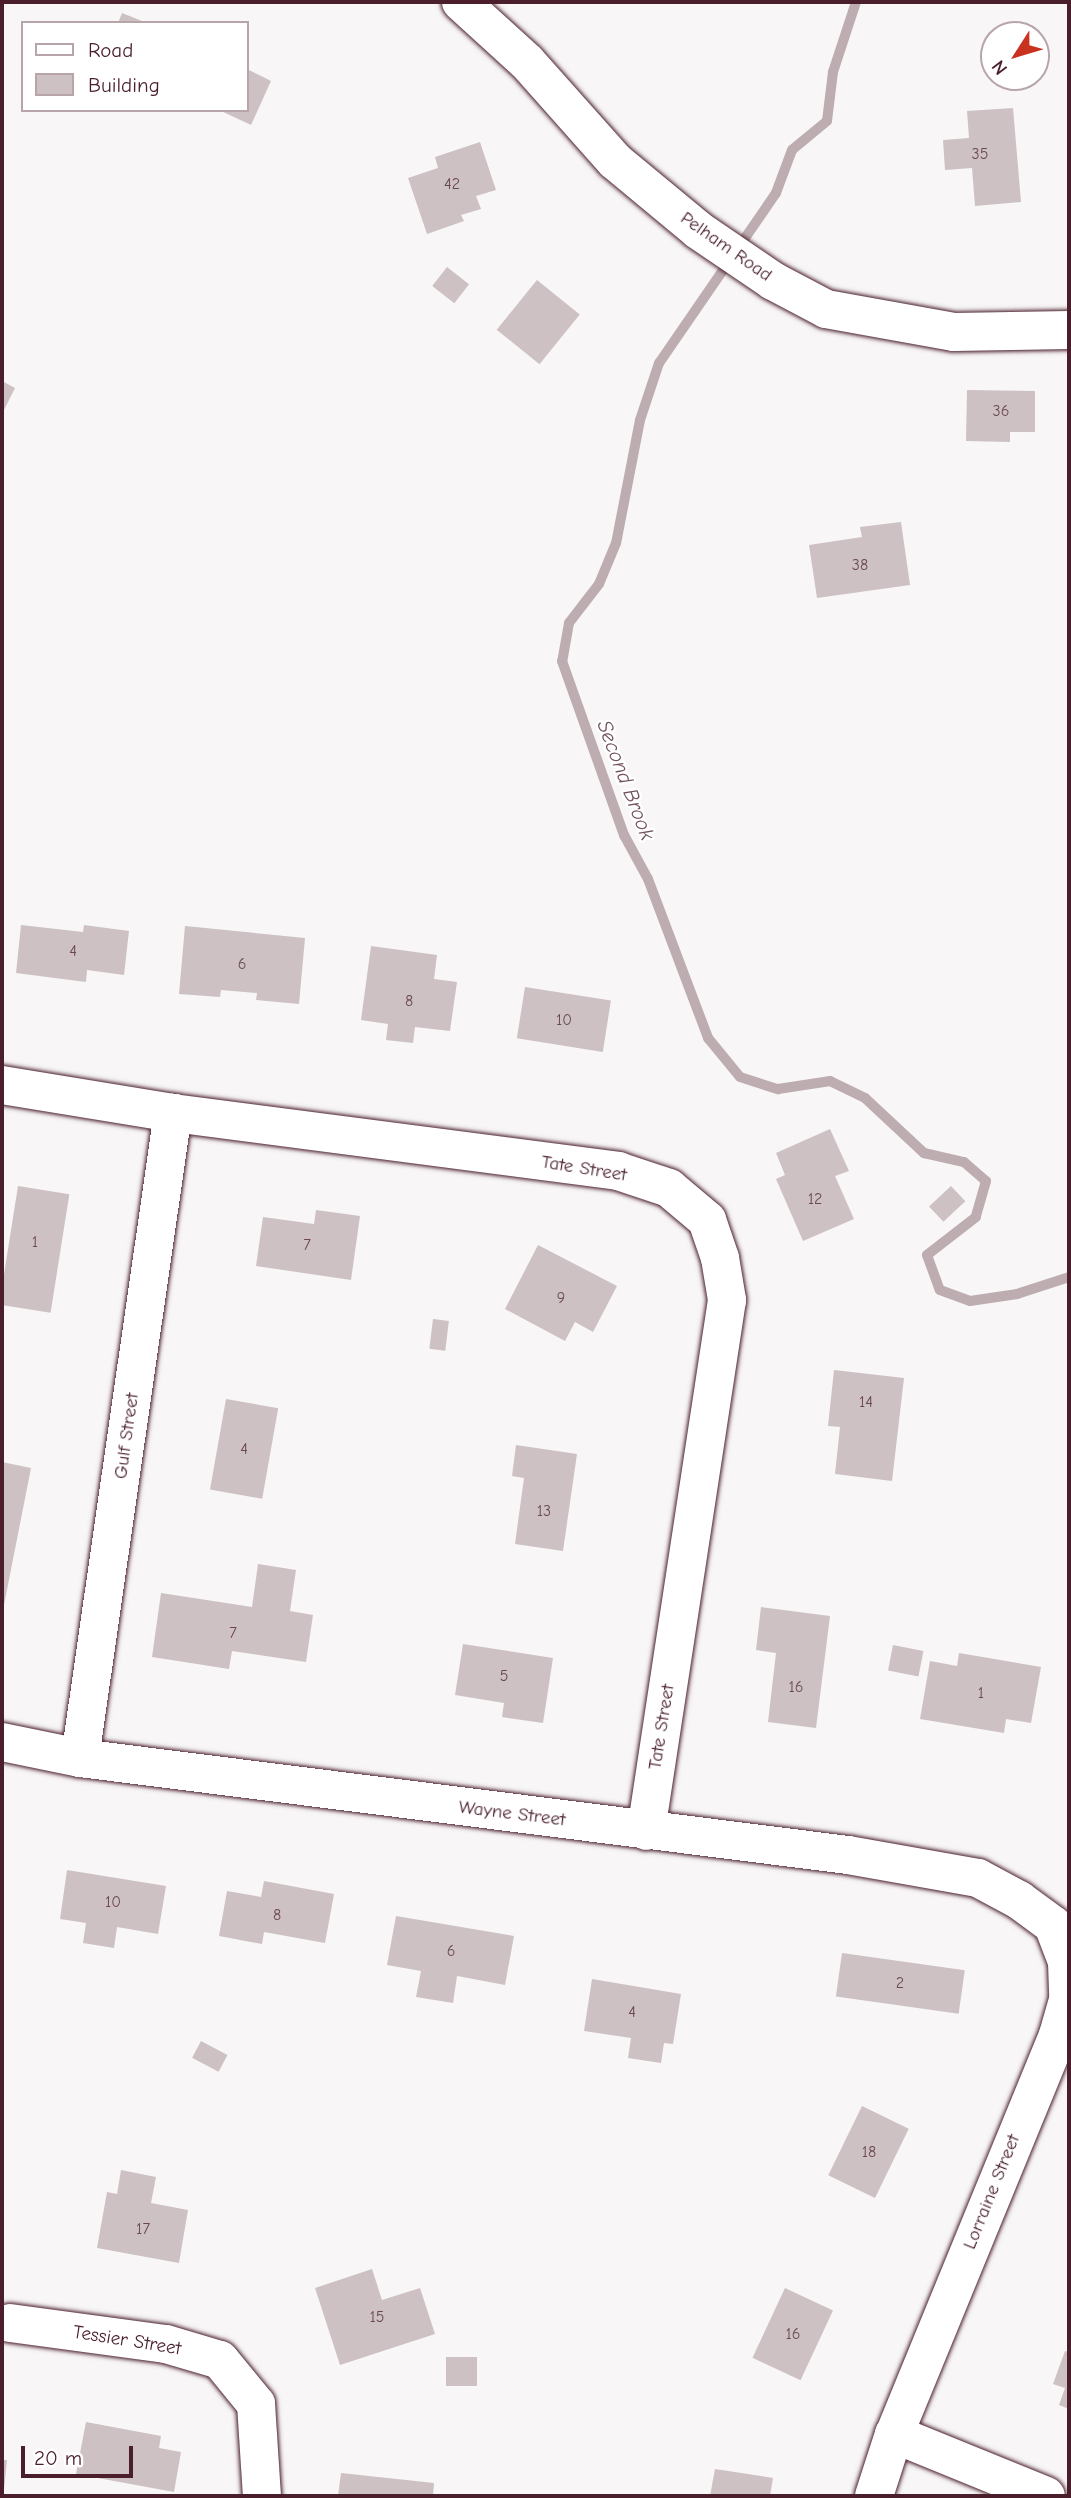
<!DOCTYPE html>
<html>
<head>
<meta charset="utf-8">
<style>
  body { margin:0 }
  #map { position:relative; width:1071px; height:2498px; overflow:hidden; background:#f8f6f7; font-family:"Comic Neue",sans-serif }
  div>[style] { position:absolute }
  .stream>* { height:10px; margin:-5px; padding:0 5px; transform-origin:5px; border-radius:5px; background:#bdadb0 }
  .building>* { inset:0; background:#cdc1c4; transform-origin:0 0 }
  .roads { filter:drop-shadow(0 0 2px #4a1f2b) drop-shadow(0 0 2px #4a1f2b) }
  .street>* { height:38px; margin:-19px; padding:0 19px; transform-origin:19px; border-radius:19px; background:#fff }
  .secondary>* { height:38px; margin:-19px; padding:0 19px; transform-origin:19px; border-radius:19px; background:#fff }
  span { translate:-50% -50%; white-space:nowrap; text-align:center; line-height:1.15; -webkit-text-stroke:5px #fff; paint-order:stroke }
  .number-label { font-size:16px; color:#6b4851 }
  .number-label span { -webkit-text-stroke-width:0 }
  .street-label { font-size:19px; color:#4a1f2b }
  .water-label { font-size:21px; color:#72515a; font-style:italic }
  .frame { position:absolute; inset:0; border:4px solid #4a1f2b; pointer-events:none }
  .legend { position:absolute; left:21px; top:21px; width:228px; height:91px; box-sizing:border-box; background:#fff; border:2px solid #b7a5aa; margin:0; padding:9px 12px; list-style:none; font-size:21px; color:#4a1f2b }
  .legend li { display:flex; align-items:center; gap:14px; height:35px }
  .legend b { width:35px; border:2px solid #b7a5aa }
  .north { position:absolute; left:980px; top:21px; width:70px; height:70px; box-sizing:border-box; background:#fff; border:2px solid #b7a5aa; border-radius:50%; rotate:233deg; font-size:19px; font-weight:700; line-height:28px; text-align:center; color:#4a1f2b }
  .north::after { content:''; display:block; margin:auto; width:24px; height:32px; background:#c8321e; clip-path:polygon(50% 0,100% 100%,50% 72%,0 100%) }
  .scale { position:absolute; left:21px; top:2446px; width:112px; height:32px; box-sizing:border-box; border:4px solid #4a1f2b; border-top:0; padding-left:9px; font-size:21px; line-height:24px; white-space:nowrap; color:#4a1f2b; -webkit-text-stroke:5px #fff; paint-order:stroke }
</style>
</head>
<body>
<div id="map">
  <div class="stream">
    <div style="left:856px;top:2px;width:74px;rotate:108.2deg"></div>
    <div style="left:833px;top:72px;width:49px;rotate:97deg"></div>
    <div style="left:827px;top:121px;width:45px;rotate:140.4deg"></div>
    <div style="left:792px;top:150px;width:46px;rotate:110.4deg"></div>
    <div style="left:776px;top:193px;width:206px;rotate:124.5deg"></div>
    <div style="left:659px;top:363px;width:60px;rotate:108.4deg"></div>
    <div style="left:640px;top:420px;width:125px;rotate:101deg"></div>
    <div style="left:616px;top:543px;width:44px;rotate:112.5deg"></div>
    <div style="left:599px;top:584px;width:49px;rotate:127.6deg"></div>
    <div style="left:569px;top:623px;width:39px;rotate:100deg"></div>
    <div style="left:562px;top:661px;width:185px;rotate:70.4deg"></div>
    <div style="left:624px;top:835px;width:50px;rotate:61.4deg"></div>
    <div style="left:648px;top:879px;width:170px;rotate:69.3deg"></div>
    <div style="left:708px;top:1038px;width:50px;rotate:50.6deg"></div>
    <div style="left:740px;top:1077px;width:40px;rotate:18deg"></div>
    <div style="left:778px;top:1089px;width:53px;rotate:-8.7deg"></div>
    <div style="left:830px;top:1081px;width:39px;rotate:26deg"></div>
    <div style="left:865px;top:1098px;width:81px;rotate:43deg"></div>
    <div style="left:924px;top:1153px;width:41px;rotate:12.7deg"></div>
    <div style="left:964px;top:1162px;width:29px;rotate:41deg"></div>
    <div style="left:986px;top:1181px;width:37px;rotate:106deg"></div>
    <div style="left:976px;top:1217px;width:62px;rotate:142.2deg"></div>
    <div style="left:927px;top:1255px;width:37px;rotate:70deg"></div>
    <div style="left:940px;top:1290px;width:32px;rotate:20deg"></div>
    <div style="left:970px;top:1301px;width:48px;rotate:-8.5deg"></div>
    <div style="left:1017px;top:1294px;width:55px;rotate:-18.1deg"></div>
  </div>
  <div class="building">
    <div style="clip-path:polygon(122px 13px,147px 23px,118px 23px)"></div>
    <div style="clip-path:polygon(247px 69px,271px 81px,251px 125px,219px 110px,247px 110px)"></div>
    <div style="clip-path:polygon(1013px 108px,1021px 202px,975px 206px,972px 168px,945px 170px,943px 140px,969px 138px,967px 111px)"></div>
    <div style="clip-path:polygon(480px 142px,496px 190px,476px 196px,481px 209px,461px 215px,464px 221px,427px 234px,408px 178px,438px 168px,435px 157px)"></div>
    <div style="left:447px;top:267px;width:28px;height:24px;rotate:38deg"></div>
    <div style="left:537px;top:280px;width:55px;height:64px;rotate:39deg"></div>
    <div style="clip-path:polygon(2px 381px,15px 388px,2px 414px)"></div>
    <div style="clip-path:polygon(967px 390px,1035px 391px,1035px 432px,1010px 432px,1010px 442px,966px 441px)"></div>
    <div style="clip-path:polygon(901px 522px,910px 585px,817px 598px,809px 545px,862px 537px,860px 527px)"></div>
    <div style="clip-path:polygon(21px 925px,83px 932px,84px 925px,129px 931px,124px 975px,87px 970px,86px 982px,16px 973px)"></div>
    <div style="clip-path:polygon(185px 926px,305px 938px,299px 1004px,256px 1000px,257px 993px,221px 990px,220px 997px,179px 994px)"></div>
    <div style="clip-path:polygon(371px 946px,437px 955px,434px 979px,457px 982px,450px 1031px,415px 1027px,413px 1043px,386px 1040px,388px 1024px,361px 1020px)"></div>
    <div style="left:525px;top:987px;width:87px;height:52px;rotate:9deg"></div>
    <div style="clip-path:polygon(830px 1129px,849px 1171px,835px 1176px,854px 1219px,803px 1241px,776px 1179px,785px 1175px,776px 1153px)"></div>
    <div style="left:18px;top:1186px;width:52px;height:120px;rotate:9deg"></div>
    <div style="left:951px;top:1186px;width:21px;height:30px;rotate:47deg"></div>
    <div style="clip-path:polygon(316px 1210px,360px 1216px,351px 1280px,256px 1266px,263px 1217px,314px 1224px)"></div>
    <div style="clip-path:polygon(538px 1245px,617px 1286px,593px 1332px,575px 1322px,565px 1341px,505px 1309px)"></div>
    <div style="left:433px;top:1319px;width:16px;height:30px;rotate:7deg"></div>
    <div style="clip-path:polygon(834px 1370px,904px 1378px,892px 1481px,835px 1474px,840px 1427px,828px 1426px)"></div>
    <div style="left:226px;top:1399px;width:53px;height:92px;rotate:10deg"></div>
    <div style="clip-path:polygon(516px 1445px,577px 1454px,563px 1551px,515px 1544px,524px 1478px,512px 1476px)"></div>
    <div style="clip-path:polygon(2px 1462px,31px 1468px,3px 1610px,2px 1610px)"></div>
    <div style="clip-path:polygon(258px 1564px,296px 1570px,290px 1611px,313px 1615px,306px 1662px,232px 1651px,229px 1669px,152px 1657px,161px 1593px,252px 1607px)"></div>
    <div style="clip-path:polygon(761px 1607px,830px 1616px,816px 1728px,768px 1722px,776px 1653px,756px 1650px)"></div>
    <div style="clip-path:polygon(463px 1644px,553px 1658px,543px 1723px,502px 1717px,504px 1703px,455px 1695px)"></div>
    <div style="left:893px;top:1645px;width:31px;height:26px;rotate:11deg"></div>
    <div style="clip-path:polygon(959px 1653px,1041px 1667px,1031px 1723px,1006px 1719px,1004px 1733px,920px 1719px,930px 1661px,957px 1666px)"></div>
    <div style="clip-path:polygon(67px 1870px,166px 1886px,158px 1934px,117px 1927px,114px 1948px,83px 1943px,86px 1923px,60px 1919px)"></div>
    <div style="clip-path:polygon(264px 1881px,334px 1894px,325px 1943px,264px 1932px,262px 1944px,219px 1936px,227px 1891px,261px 1897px)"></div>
    <div style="clip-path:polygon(396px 1916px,514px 1936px,505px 1985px,457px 1976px,453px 2003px,416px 1997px,421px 1971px,387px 1965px)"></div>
    <div style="left:842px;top:1953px;width:124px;height:44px;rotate:8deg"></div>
    <div style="clip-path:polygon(592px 1979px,681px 1994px,673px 2044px,664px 2043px,661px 2063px,628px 2058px,631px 2038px,584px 2031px)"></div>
    <div style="left:201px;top:2041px;width:30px;height:19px;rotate:28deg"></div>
    <div style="left:862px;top:2106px;width:52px;height:77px;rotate:26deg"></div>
    <div style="clip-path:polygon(121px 2170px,156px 2177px,151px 2203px,188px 2210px,179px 2263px,97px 2248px,107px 2192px,117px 2194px)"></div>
    <div style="clip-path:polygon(372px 2269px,382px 2300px,420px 2288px,435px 2334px,340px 2365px,315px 2288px)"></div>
    <div style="left:785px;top:2288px;width:53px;height:77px;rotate:25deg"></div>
    <div style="clip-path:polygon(1065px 2351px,1069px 2352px,1069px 2409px,1059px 2405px,1065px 2388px,1053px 2384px)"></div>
    <div style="left:446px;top:2357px;width:31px;height:29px"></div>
    <div style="clip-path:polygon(86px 2422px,161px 2436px,159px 2448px,181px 2452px,174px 2492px,76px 2474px)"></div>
    <div style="clip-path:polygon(2px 2460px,7px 2460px,4px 2490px,2px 2490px)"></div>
    <div style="clip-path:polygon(715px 2469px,773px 2478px,770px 2496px,710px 2496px)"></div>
    <div style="clip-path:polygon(341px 2473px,434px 2483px,433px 2496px,338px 2496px)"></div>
  </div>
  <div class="roads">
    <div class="street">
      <div style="left:2px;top:1085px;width:173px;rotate:9.3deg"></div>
      <div style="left:173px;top:1113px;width:449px;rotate:7.4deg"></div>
      <div style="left:618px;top:1171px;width:54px;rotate:18.4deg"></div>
      <div style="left:669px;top:1188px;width:50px;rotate:40.1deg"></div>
      <div style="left:707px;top:1220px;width:40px;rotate:71.1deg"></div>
      <div style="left:720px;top:1258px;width:43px;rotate:80.5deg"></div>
      <div style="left:727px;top:1300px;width:537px;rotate:98.67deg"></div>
      <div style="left:2px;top:1742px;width:80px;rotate:11.6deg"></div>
      <div style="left:80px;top:1758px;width:774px;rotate:7.2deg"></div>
      <div style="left:848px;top:1855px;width:132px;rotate:10deg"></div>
      <div style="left:978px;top:1878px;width:47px;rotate:28.2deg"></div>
      <div style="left:1019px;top:1900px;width:42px;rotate:36.3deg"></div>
      <div style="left:1053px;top:1925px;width:40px;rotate:69deg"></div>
      <div style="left:1067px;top:1962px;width:38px;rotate:88deg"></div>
      <div style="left:1068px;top:2000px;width:36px;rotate:106deg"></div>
      <div style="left:1058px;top:2035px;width:431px;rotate:112.3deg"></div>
      <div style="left:894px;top:2434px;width:65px;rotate:107.9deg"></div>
      <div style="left:80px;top:1758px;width:652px;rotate:-81.8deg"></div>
      <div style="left:10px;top:2323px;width:157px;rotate:7.7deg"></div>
      <div style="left:166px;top:2344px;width:56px;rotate:16.5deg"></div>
      <div style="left:220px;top:2360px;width:57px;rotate:50.7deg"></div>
      <div style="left:256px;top:2404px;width:92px;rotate:86.3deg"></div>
      <div style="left:894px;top:2434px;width:164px;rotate:22.2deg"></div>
    </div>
    <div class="secondary">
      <div style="left:461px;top:2px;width:89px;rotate:42.3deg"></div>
      <div style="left:527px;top:62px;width:132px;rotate:48.4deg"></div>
      <div style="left:615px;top:161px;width:108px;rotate:39.7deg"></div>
      <div style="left:698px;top:230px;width:91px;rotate:34.2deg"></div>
      <div style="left:773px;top:281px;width:60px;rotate:27.8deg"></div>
      <div style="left:826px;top:309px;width:130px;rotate:10.2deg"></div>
      <div style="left:954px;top:332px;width:115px;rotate:-1deg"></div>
    </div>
  </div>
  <div class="number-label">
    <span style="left:980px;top:154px">35</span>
    <span style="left:452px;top:184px">42</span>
    <span style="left:1001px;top:411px">36</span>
    <span style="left:860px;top:565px">38</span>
    <span style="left:73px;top:951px">4</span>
    <span style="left:242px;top:964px">6</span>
    <span style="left:409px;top:1001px">8</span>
    <span style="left:564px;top:1020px">10</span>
    <span style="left:815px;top:1199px">12</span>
    <span style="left:35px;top:1242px">1</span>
    <span style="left:307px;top:1245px">7</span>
    <span style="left:561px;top:1298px">9</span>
    <span style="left:866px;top:1402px">14</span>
    <span style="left:244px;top:1449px">4</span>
    <span style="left:544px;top:1511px">13</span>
    <span style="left:233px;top:1633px">7</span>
    <span style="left:504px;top:1676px">5</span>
    <span style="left:796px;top:1687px">16</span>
    <span style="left:981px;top:1693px">1</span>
    <span style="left:113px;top:1902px">10</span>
    <span style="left:277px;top:1915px">8</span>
    <span style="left:451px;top:1951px">6</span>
    <span style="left:900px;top:1983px">2</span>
    <span style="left:632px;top:2012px">4</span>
    <span style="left:869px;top:2152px">18</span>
    <span style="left:143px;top:2229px">17</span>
    <span style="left:377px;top:2317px">15</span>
    <span style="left:793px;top:2334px">16</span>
  </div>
  <div class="street-label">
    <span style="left:726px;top:247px;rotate:35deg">Pelham Road</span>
    <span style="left:584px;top:1169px;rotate:9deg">Tate Street</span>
    <span style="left:127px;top:1436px;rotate:-82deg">Gulf Street</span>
    <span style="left:662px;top:1727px;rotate:-81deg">Tate Street</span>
    <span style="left:512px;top:1814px;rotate:7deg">Wayne Street</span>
    <span style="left:992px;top:2192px;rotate:-68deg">Lorraine Street</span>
    <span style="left:127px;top:2341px;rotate:9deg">Tessier Street</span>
  </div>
  <div class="water-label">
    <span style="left:626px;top:780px;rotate:69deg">Second Brook</span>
  </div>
  <div class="frame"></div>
  <ul class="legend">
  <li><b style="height:9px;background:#fff"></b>Road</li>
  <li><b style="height:19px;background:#cdc1c4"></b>Building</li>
  </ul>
  <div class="north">N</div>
  <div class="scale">20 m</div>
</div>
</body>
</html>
